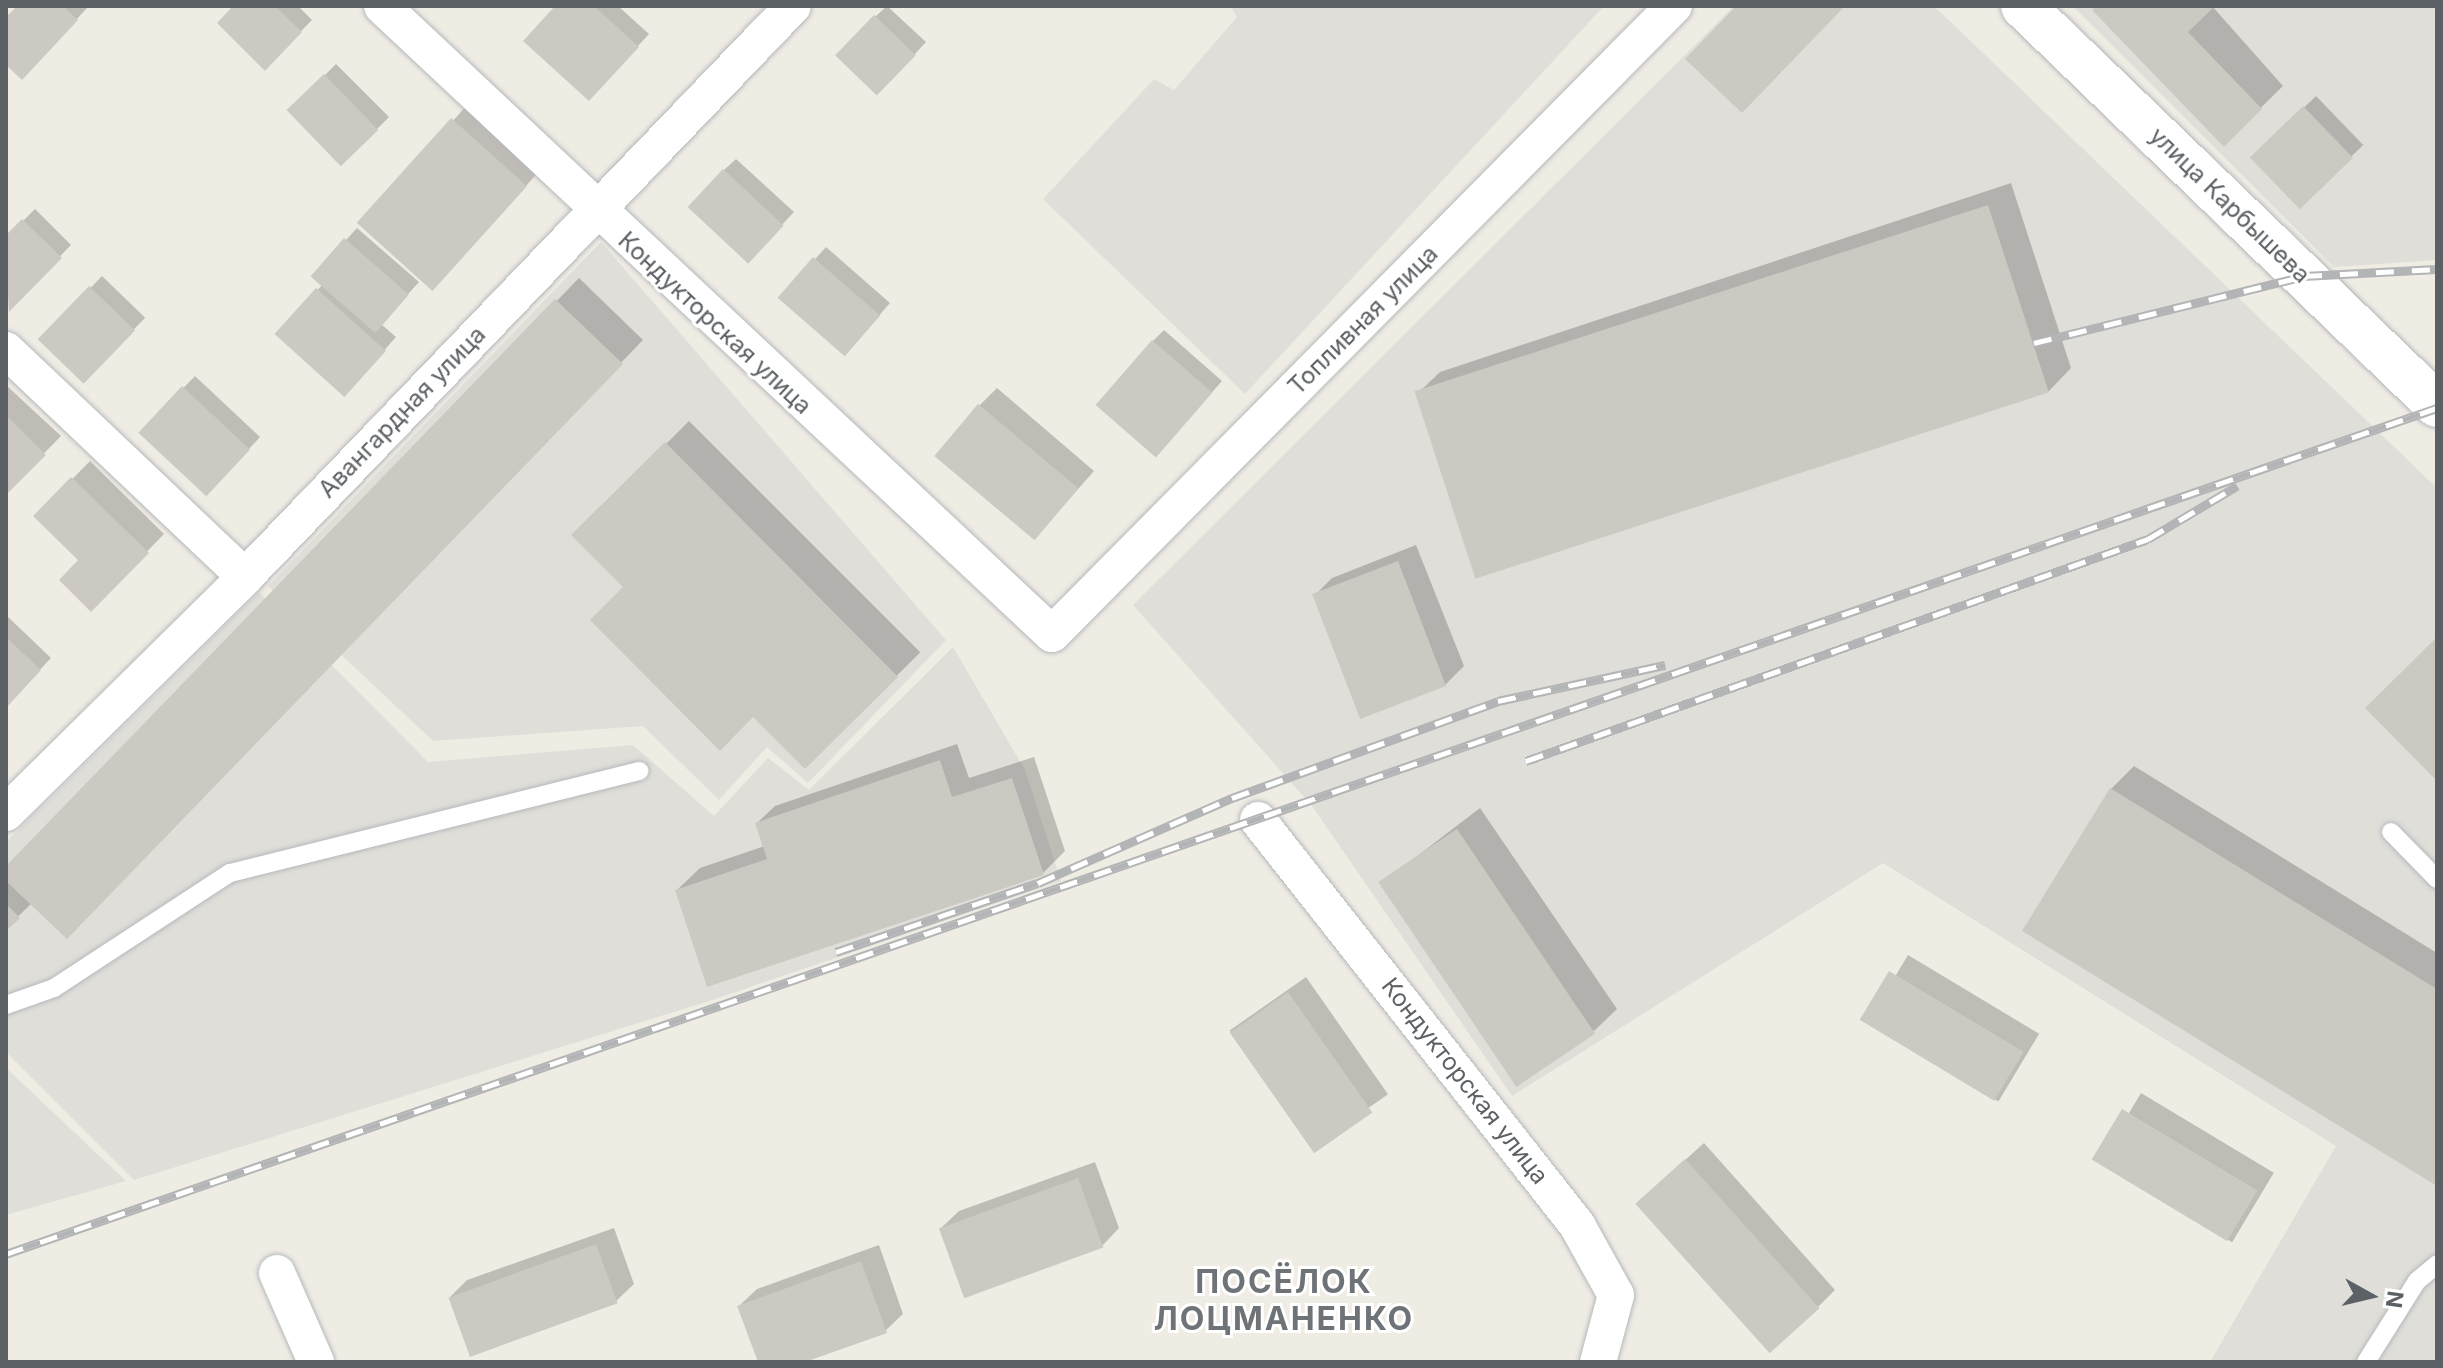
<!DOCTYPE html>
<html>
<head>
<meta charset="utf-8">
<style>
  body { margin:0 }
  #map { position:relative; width:2443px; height:1368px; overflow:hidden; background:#efece4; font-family:Inter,sans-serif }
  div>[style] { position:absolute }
  .industrial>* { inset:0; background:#e0ded9 }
  .shadow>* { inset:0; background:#0003; transform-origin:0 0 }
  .building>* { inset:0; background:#ccc9c3; transform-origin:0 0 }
  .roads { filter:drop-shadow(0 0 2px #b5b8bc) drop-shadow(0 0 2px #b5b8bc) }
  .lane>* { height:18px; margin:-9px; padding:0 9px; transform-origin:9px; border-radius:9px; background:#fff }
  .street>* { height:36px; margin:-18px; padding:0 18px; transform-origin:18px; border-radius:18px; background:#fff }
  .secondary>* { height:44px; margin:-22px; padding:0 22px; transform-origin:22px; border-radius:22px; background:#fff }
  .rail>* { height:9px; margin-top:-4.5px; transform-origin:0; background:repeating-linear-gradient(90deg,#fff 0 18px,#b3b4b5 0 36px); box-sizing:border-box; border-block:2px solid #b3b4b5 }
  span { translate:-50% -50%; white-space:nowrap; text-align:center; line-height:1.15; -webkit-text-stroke:6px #fff; paint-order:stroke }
  .street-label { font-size:24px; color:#5c6165 }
  .district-label { font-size:32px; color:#6d7377; font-weight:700; letter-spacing:2px }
  .frame { position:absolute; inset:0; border:8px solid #5c6165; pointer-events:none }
  .north { position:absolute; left:2331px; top:1256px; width:80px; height:80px; -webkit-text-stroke:6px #fff; paint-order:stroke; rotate:98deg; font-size:22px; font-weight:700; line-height:32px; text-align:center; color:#5c6165 }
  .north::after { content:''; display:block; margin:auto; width:28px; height:36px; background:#5c6165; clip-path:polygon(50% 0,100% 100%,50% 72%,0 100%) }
</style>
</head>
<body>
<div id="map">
  <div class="industrial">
    <div style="clip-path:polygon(1230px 6px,1604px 6px,1245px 394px,1043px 199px,1154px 79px,1174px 90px,1237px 17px)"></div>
    <div style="clip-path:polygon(1734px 6px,1934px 6px,2437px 488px,2437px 1362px,2210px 1362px,2336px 1146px,1883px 863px,1512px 1096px,1312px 806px,1133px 605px)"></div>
    <div style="clip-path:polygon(2073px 6px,2437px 6px,2437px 260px,2334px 267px)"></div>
    <div style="clip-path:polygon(601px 242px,946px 640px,808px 783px,767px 747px,719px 800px,643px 726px,433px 741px,268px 586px)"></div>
    <div style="clip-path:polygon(259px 592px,428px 762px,633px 745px,714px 816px,768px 758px,809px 790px,953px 647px,1025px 770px,1061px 881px,709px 1001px,134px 1180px,6px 1052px,6px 842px)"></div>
    <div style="clip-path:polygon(6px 1068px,126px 1181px,6px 1215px)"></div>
  </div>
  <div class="shadow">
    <div style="clip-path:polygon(19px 6px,87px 6px,88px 7px,33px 66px,6px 63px,6px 20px)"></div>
    <div style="clip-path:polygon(236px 6px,298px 6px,312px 20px,265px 68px)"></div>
    <div style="clip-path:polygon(558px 6px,618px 6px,649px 34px,600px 87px)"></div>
    <div style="clip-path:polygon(887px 6px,926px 42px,890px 81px,875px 17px)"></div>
    <div style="clip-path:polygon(2099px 6px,2212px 6px,2283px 86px,2224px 144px)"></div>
    <div style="left:336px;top:64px;width:75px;height:65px;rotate:45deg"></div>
    <div style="left:2316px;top:96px;width:68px;height:88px;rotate:46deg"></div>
    <div style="clip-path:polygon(470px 102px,542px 168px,450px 271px,360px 223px)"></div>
    <div style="clip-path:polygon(736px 159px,794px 212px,760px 248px,724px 170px)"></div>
    <div style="clip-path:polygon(2011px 183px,2071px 368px,2049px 391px,1417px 394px,1440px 372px)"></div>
    <div style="clip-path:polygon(35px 209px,71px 245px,9px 309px,6px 238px)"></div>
    <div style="clip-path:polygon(357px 228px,419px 282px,381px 324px,396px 337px,356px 382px,278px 335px,322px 285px,313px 276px)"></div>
    <div style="clip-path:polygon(826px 247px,890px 303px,856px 342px,781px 297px)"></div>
    <div style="left:102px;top:276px;width:60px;height:88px;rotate:44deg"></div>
    <div style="clip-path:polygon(579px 278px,643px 340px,89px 914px,32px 903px,6px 928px,6px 869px)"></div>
    <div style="clip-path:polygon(1164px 330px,1222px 381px,1167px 444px,1153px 341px)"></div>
    <div style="clip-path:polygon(195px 376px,260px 437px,217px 483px,140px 433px)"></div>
    <div style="clip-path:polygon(6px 385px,61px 436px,6px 492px)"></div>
    <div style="clip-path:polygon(997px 388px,1094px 471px,1035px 538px,979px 406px)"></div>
    <div style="left:689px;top:421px;width:327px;height:162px;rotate:45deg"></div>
    <div style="clip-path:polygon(90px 461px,164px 534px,91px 609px,81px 560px,36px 516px)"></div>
    <div style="clip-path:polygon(1416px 545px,1464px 666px,1446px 684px,1363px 717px,1315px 595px,1332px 578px)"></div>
    <div style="clip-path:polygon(6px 615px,51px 658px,6px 706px)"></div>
    <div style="clip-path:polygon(957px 744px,969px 778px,1034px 757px,1065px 851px,1043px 873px,677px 890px,700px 868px,765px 846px,757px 823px,775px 806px)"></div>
    <div style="clip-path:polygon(2134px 766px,2437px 953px,2437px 1184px,2111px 789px)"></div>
    <div style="clip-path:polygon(1480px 808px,1617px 1009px,1594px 1031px,1382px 883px)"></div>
    <div style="left:1908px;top:955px;width:153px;height:79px;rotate:31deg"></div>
    <div style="left:1306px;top:977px;width:143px;height:93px;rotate:55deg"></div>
    <div style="left:2141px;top:1093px;width:155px;height:81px;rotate:31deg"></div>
    <div style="clip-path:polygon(1704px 1143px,1835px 1290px,1818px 1307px,1655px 1187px)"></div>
    <div style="clip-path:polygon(1095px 1162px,1119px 1228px,1102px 1246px,941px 1228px,959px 1211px)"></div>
    <div style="clip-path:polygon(614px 1228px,634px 1284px,616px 1301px,450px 1297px,467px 1280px)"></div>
    <div style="clip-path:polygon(879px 1245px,903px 1314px,885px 1331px,799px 1362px,760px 1362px,739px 1306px,757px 1289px)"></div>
  </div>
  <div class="building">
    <div style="clip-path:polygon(17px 6px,63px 6px,78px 20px,22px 80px,6px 65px,6px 17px)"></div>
    <div style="clip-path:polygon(233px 6px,275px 6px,302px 32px,265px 71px,217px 23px)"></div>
    <div style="clip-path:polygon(555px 6px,594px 6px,639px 47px,589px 101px,523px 41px)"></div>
    <div style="clip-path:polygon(1736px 6px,1845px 6px,1742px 113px,1685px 59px)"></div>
    <div style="clip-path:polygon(2096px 6px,2215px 6px,2188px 32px,2262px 109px,2224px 147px,2092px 10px)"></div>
    <div style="left:874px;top:15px;width:58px;height:56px;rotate:44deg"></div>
    <div style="left:324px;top:74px;width:78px;height:52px;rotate:46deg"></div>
    <div style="left:2303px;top:106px;width:72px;height:74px;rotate:46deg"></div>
    <div style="left:451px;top:118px;width:102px;height:141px;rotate:42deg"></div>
    <div style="left:723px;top:169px;width:83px;height:52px;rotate:43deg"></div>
    <div style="left:1988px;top:205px;width:197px;height:603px;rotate:72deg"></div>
    <div style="clip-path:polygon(22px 219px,62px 258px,9px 312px,6px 235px)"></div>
    <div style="left:344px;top:238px;width:86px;height:51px;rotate:41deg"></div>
    <div style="left:813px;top:257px;width:89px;height:54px;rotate:41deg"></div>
    <div style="left:89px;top:286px;width:64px;height:74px;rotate:44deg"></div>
    <div style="left:316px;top:288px;width:94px;height:62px;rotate:42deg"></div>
    <div style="clip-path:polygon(555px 299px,623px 364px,67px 939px,6px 881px,6px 866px)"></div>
    <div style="left:1152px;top:340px;width:80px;height:86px;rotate:41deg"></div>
    <div style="left:182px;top:386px;width:93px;height:64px;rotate:43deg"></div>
    <div style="left:978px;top:404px;width:131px;height:68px;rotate:40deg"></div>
    <div style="clip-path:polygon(6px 415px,46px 455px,6px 495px)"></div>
    <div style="clip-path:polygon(665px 442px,898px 677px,805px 769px,753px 717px,720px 751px,590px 620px,623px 587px,571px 535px)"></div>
    <div style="clip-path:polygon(71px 477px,149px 553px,91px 612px,59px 580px,78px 560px,33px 516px)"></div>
    <div style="left:1398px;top:561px;width:134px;height:92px;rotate:69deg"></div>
    <div style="clip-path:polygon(6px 637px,41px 670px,6px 708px)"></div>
    <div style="clip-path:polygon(2437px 637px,2437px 781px,2365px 708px)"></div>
    <div style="clip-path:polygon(940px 760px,952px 797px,1012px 778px,1044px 875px,707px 987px,675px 890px,767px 859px,755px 823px)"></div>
    <div style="clip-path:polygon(2110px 788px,2437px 989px,2437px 1186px,2022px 931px)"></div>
    <div style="left:1457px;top:829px;width:247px;height:95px;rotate:56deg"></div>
    <div style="clip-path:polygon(6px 904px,20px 918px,6px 931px)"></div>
    <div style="left:1889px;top:971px;width:157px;height:57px;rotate:31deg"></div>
    <div style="left:1288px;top:992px;width:147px;height:71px;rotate:55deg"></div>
    <div style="left:2122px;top:1109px;width:158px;height:59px;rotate:31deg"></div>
    <div style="left:1685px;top:1159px;width:201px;height:67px;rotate:48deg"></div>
    <div style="left:1078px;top:1178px;width:74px;height:148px;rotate:70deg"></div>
    <div style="left:596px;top:1244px;width:63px;height:157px;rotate:70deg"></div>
    <div style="clip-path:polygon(861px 1261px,887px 1333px,805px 1362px,758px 1362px,737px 1306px)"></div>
  </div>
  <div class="roads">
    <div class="lane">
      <div style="left:2391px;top:832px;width:66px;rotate:45.6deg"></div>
      <div style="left:6px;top:1005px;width:51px;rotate:-19.5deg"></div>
      <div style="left:54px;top:988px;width:210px;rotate:-33.2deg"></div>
      <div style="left:230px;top:873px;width:422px;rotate:-14deg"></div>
      <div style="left:2366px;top:1362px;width:96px;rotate:-57.8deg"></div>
      <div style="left:2417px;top:1281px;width:26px;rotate:-40deg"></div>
    </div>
    <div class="street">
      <div style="left:382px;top:6px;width:918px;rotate:43.15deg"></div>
      <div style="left:1052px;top:634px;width:884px;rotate:-45.28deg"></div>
      <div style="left:6px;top:350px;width:330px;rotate:43.5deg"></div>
      <div style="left:6px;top:813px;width:336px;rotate:-44.6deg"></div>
      <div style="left:245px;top:577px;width:791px;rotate:-46.18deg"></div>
      <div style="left:1258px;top:820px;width:516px;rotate:51.77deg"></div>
      <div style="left:1577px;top:1225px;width:80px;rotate:60.9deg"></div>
      <div style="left:1616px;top:1295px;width:69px;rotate:105deg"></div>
      <div style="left:277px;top:1273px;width:97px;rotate:66.3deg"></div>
    </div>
    <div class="secondary">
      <div style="left:2023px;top:6px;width:575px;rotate:43.94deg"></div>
    </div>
  </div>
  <div class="rail">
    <div style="left:2034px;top:343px;width:278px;rotate:-13.9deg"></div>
    <div style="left:2304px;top:276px;width:133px;rotate:-3deg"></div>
    <div style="left:1526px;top:761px;width:660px;rotate:-19.64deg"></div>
    <div style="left:2148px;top:539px;width:104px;rotate:-30.8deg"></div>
    <div style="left:836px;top:952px;width:213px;rotate:-18.9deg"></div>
    <div style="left:1038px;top:883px;width:212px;rotate:-23.7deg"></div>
    <div style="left:1232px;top:798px;width:283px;rotate:-20deg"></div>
    <div style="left:1498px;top:701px;width:171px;rotate:-12.2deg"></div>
    <div style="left:6px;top:1254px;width:2574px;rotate:-19.19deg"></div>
  </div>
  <div class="street-label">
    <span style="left:2230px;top:205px;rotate:44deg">улица Карбышева</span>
    <span style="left:1363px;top:320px;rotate:-45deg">Топливная улица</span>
    <span style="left:715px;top:323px;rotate:43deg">Кондукторская улица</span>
    <span style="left:402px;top:412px;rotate:-46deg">Авангардная улица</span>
    <span style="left:1465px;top:1081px;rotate:52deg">Кондукторская улица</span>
  </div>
  <div class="district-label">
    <span style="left:1284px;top:1301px">ПОСЁЛОК<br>ЛОЦМАНЕНКО</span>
  </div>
  <div class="frame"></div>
  <div class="north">N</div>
</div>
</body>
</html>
